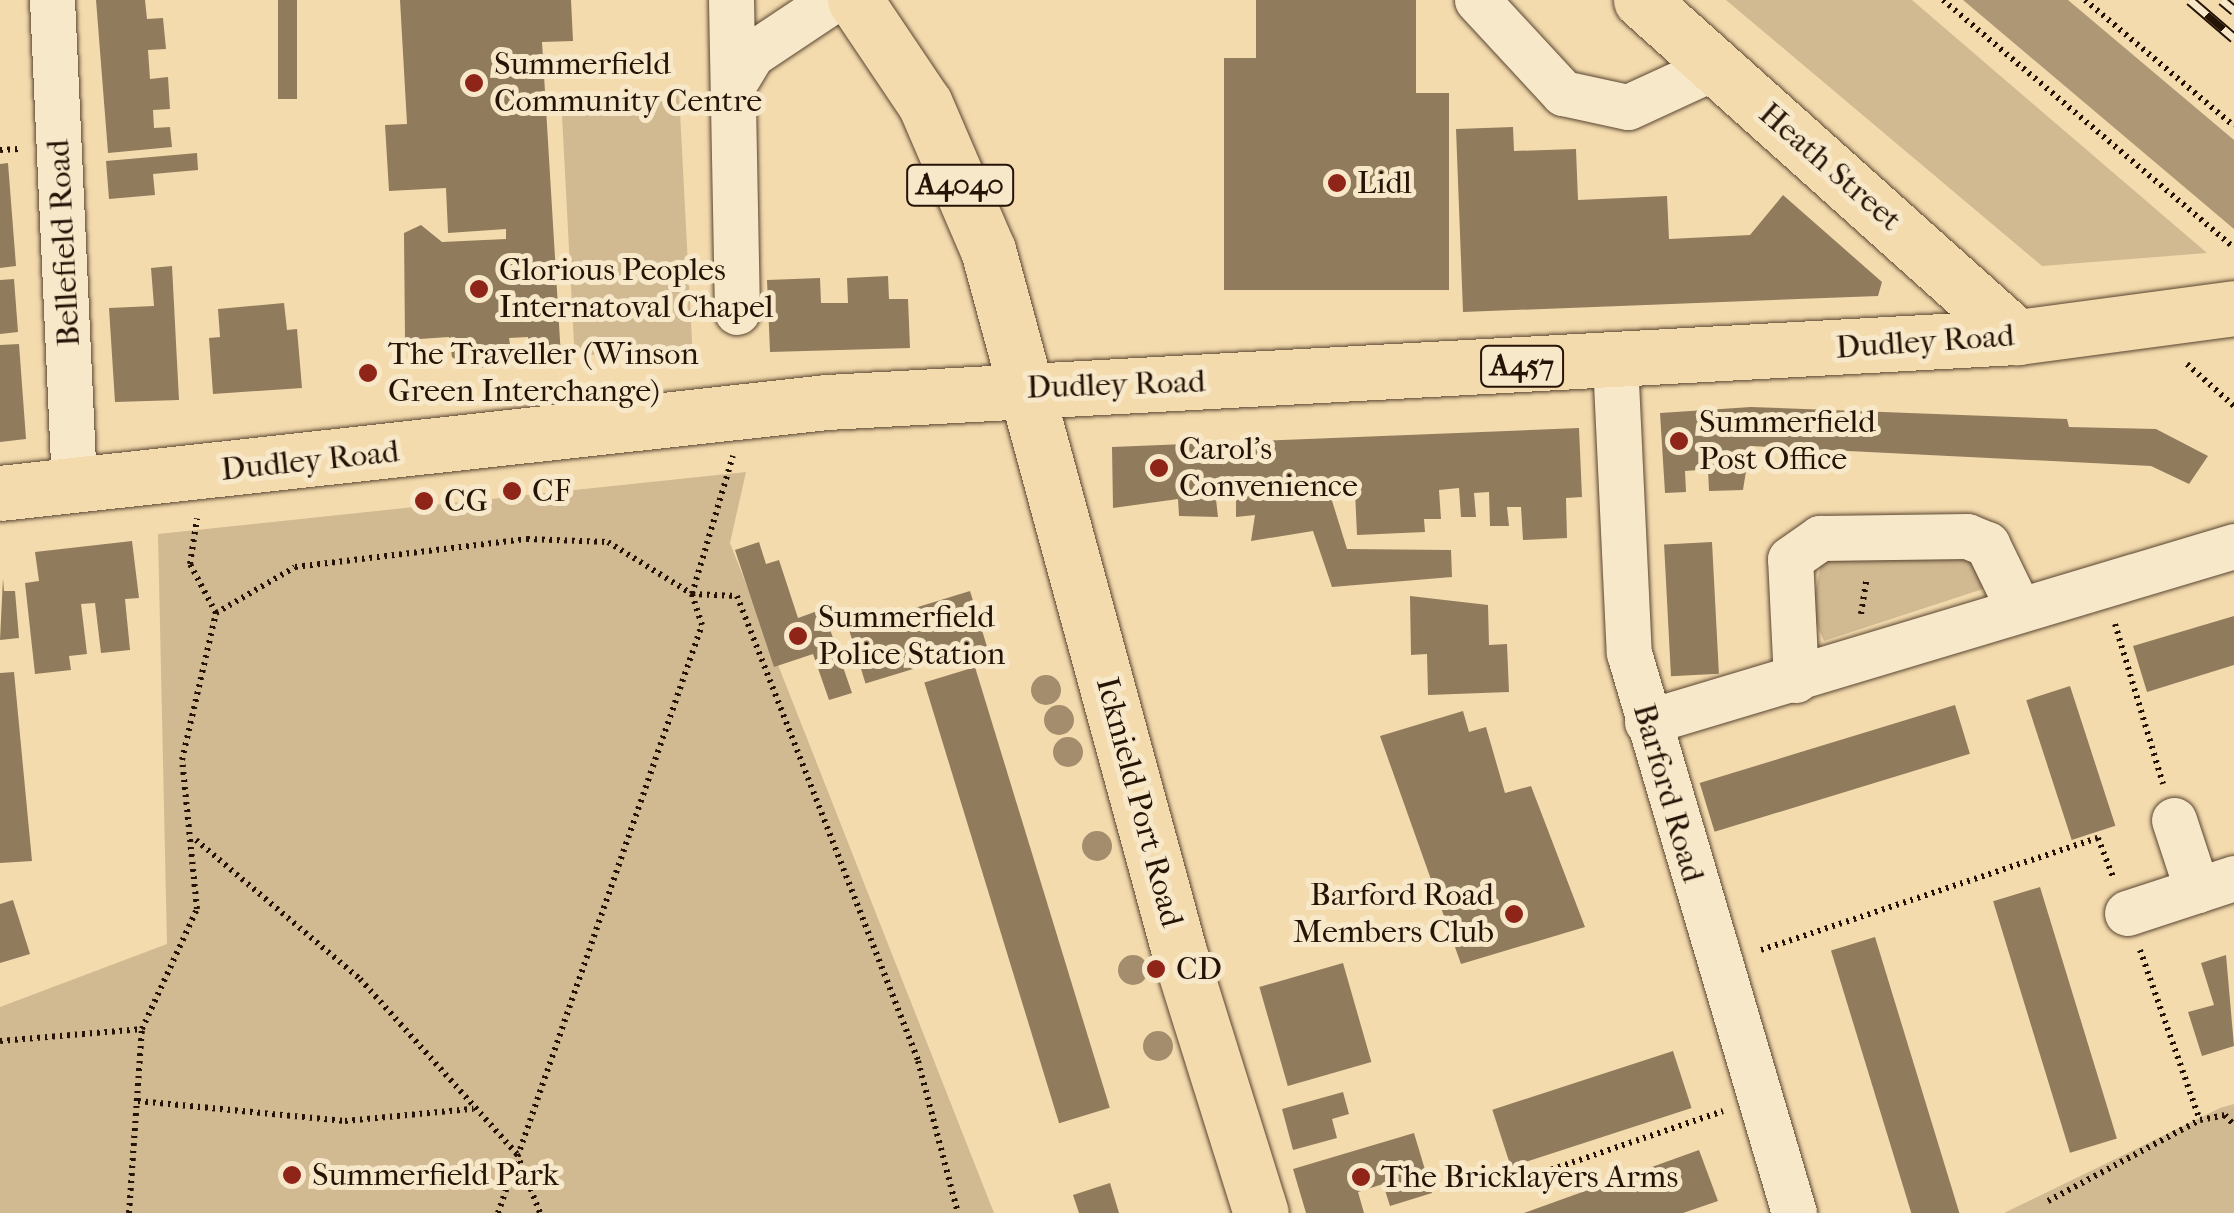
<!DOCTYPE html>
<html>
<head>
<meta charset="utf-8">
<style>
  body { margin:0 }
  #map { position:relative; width:2234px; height:1213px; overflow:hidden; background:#f4dbae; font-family:"IM FELL French Canon",serif }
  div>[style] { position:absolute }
  .green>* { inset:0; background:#d1b991; transform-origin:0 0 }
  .water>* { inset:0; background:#ae9775 }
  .building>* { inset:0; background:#917b5d; transform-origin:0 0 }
  .path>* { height:6px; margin-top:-3px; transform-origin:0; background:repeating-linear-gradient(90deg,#251306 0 2.5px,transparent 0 7.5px) }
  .roads { filter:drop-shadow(0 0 2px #594530) drop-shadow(0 0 2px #594530) }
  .minor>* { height:45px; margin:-22.5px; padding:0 22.5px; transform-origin:22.5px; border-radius:22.5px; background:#f8e8ca }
  .major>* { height:55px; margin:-27.5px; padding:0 27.5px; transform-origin:27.5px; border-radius:27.5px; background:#f4dbae }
  .rail>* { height:11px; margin-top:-5.5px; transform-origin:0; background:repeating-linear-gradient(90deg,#f8e8ca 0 22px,#251306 0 44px); box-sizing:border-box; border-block:2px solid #251306 }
  .trees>* { width:30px; height:30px; margin:-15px; border-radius:50%; background:#a38d6d }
  .dots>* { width:28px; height:28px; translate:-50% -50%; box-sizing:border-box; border:5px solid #f8e8ca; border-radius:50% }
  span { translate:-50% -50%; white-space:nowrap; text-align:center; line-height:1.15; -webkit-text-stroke:10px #f8e8ca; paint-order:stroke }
  .shield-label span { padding:2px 8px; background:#f8e8ca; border:2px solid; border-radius:8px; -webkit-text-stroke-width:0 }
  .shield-label { font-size:30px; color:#251306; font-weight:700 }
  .poi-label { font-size:32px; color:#251306 }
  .left { translate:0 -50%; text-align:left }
  .right { translate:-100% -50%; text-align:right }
  .street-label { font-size:32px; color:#251306 }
</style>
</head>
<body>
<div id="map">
  <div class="green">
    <div style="clip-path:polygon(1726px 0,1912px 0,2207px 253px,2042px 266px)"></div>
    <div style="left:679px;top:93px;width:257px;height:118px;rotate:87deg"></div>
    <div style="clip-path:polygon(746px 472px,730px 543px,994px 1213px,0 1213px,0 1007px,167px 944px,158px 534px)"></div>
    <div style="clip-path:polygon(1969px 548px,1989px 587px,1824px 641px,1811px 612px,1823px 554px)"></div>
    <div style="clip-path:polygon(2234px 1104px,2234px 1213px,2004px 1213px,2220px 1108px)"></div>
  </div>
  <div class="water">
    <div style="clip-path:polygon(1963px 0,2068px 0,2234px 140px,2234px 229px)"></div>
  </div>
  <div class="building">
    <div style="clip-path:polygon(96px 0,145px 0,147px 19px,163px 18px,166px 49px,148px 50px,150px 79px,168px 77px,170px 109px,153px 110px,154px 128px,170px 127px,172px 147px,108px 153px)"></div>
    <div style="left:278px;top:0;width:19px;height:99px"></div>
    <div style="clip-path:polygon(400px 0,571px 0,573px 41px,542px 42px,561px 357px,530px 359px,528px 337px,509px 338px,511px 351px,491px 368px,467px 368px,452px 357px,449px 337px,405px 340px,404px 233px,421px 225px,442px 242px,506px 239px,506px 229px,448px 233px,446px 188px,389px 191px,385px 125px,407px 124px)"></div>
    <div style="clip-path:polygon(1256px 0,1416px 0,1416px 93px,1449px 93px,1449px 290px,1224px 290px,1224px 58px,1256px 58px)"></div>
    <div style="clip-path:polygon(1513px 127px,1514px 151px,1576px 149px,1578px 200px,1667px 196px,1669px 239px,1750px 235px,1783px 195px,1882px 282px,1878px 296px,1463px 312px,1456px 129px)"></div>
    <div style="clip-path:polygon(197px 153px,198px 170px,153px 174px,155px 195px,109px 199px,106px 161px)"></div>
    <div style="clip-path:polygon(8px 163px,16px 266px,0 268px,0 164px)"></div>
    <div style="clip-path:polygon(172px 266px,179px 400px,115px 402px,109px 308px,154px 306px,151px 268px)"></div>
    <div style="clip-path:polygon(888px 276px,889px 299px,908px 299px,910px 348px,770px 352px,767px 280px,820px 278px,821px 303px,848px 303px,847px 278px)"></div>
    <div style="clip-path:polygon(14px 279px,18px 332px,0 334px,0 280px)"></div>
    <div style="clip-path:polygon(284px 303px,287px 330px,297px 329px,302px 388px,213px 394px,209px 338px,220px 337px,218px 309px)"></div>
    <div style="clip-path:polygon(19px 344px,26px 439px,0 442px,0 345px)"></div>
    <div style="clip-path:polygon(1751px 407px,2067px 419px,2069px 427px,2156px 429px,2208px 456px,2189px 484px,2151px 466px,1750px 446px,1743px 490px,1709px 491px,1708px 470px,1698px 470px,1685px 471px,1686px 492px,1665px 493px,1660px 413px)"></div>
    <div style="clip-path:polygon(1579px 428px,1582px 497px,1566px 498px,1567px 538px,1523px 540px,1521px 507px,1507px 507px,1509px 526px,1490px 526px,1489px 492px,1474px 493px,1476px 517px,1461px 517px,1459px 488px,1439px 490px,1441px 519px,1424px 519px,1425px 532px,1357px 535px,1355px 491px,1329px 491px,1347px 549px,1451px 550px,1452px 577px,1332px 587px,1313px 531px,1251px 541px,1255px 515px,1236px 517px,1236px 499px,1216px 499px,1218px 517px,1179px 516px,1178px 499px,1113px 508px,1112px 447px)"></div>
    <div style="clip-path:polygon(132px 541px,139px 598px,125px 599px,130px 650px,101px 653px,95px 603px,81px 604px,87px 654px,69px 656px,71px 670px,35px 674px,25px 583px,39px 581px,35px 552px)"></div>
    <div style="clip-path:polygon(759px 542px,766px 564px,779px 560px,798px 618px,823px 609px,852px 693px,829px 700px,813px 654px,774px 667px,735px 550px)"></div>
    <div style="left:1712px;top:542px;width:132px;height:48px;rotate:87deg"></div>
    <div style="clip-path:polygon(3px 578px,4px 591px,15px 591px,19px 638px,0 640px)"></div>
    <div style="left:970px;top:591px;width:58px;height:127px;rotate:73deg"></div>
    <div style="clip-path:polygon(1410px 596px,1488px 605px,1489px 645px,1507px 644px,1509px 692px,1428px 695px,1427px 654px,1411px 655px)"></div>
    <div style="clip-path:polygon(2234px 616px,2234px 665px,2147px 692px,2133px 646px)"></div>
    <div style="left:975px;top:667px;width:461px;height:53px;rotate:73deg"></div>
    <div style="clip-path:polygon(14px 672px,32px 861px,0 863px,0 673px)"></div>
    <div style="left:2070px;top:686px;width:147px;height:46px;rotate:72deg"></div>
    <div style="left:1955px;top:705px;width:51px;height:267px;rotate:73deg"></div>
    <div style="clip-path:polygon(1463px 711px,1469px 732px,1486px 727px,1505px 793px,1531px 786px,1585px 927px,1461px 964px,1380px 736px)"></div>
    <div style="left:2040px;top:887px;width:263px;height:49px;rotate:73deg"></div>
    <div style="clip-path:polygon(13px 900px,30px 954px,0 963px,0 904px)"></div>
    <div style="left:1875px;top:937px;width:289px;height:46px;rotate:73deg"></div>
    <div style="clip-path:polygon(2226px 955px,2234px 1046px,2202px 1056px,2188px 1012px,2214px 1005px,2201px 963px)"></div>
    <div style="left:1343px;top:963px;width:103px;height:87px;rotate:74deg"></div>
    <div style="left:1673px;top:1051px;width:60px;height:190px;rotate:72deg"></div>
    <div style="clip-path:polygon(1343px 1092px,1349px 1114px,1332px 1119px,1337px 1138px,1293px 1150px,1282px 1109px)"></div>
    <div style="clip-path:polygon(1414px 1133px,1432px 1193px,1390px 1206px,1383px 1184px,1358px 1192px,1364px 1213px,1306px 1213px,1293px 1169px)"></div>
    <div style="clip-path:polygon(1699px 1150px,1718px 1201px,1683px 1213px,1524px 1213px)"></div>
    <div style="clip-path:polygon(1110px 1183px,1119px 1213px,1079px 1213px,1073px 1195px)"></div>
  </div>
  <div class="path">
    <div style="left:1943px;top:0;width:382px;rotate:40.4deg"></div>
    <div style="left:2085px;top:0;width:195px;rotate:40.2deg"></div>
    <div style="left:0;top:150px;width:19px;rotate:-3deg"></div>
    <div style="left:2187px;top:364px;width:63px;rotate:41.8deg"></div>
    <div style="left:216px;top:613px;width:91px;rotate:-30.2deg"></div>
    <div style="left:295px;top:567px;width:234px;rotate:-6.9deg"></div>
    <div style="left:527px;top:539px;width:81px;rotate:2.1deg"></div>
    <div style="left:608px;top:542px;width:99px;rotate:31.8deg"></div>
    <div style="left:692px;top:594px;width:45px;rotate:2.5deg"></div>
    <div style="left:737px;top:596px;width:499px;rotate:68.7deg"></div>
    <div style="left:918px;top:1061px;width:157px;rotate:75.3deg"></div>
    <div style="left:1861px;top:614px;width:33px;rotate:-81deg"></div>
    <div style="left:2115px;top:624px;width:167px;rotate:73.3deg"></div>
    <div style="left:196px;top:840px;width:215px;rotate:40.3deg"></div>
    <div style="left:360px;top:979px;width:235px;rotate:48.1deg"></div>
    <div style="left:517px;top:1154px;width:63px;rotate:68.7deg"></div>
    <div style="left:1761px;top:950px;width:355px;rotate:-18.4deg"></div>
    <div style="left:2098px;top:838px;width:42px;rotate:69deg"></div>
    <div style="left:2140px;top:950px;width:180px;rotate:70.6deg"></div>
    <div style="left:0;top:1041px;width:143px;rotate:-4.8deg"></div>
    <div style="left:138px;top:1101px;width:208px;rotate:5.5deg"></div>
    <div style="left:345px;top:1121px;width:129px;rotate:-5.4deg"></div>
    <div style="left:1544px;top:1172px;width:189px;rotate:-18.8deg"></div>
    <div style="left:2048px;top:1201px;width:172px;rotate:-28.1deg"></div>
    <div style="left:2200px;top:1120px;width:25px;rotate:-11deg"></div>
    <div style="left:2225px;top:1115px;width:13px;rotate:48deg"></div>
    <div style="left:129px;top:1213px;width:184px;rotate:-86deg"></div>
    <div style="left:142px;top:1029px;width:132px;rotate:-65.4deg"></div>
    <div style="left:197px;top:909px;width:150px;rotate:-95.7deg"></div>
    <div style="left:182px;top:760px;width:151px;rotate:-77deg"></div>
    <div style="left:216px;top:613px;width:55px;rotate:-118deg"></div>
    <div style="left:190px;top:564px;width:46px;rotate:-81.2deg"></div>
    <div style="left:498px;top:1213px;width:622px;rotate:-70.87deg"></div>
    <div style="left:702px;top:625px;width:33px;rotate:-108deg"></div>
    <div style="left:692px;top:594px;width:144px;rotate:-73.5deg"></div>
  </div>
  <div class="roads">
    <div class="minor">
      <div style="left:52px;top:0;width:486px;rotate:87.4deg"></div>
      <div style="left:731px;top:0;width:312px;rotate:88.9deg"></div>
      <div style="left:1477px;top:0;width:127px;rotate:47.2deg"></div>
      <div style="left:1563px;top:93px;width:66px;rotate:12.2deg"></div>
      <div style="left:1628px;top:107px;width:96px;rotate:-24.7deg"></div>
      <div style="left:738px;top:77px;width:27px;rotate:-59deg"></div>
      <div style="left:752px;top:54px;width:97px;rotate:-33.7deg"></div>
      <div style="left:1615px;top:361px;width:292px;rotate:87.3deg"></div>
      <div style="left:1629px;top:653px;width:584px;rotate:73.58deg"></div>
      <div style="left:1796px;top:680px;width:121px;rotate:-92.8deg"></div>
      <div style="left:1790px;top:559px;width:37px;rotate:-35deg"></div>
      <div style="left:1820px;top:538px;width:147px;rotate:-0.8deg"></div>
      <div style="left:1967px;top:536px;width:22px;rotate:22deg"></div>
      <div style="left:1987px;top:544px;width:73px;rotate:64.1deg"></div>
      <div style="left:1647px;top:722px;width:613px;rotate:-16.69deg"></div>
      <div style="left:2174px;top:820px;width:74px;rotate:71.8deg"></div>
      <div style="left:2127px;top:913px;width:113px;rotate:-18.1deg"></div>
    </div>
    <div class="major">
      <div style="left:855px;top:0;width:125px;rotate:56.1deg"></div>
      <div style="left:925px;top:104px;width:159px;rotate:66.7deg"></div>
      <div style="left:988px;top:250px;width:731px;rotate:74.77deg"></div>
      <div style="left:1180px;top:955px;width:270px;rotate:72.6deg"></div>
      <div style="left:1641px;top:0;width:505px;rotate:41.87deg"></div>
      <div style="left:0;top:493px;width:832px;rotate:-6.28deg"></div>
      <div style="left:827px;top:402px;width:1192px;rotate:-3.13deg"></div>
      <div style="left:2017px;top:337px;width:219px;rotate:-7.6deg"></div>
    </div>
  </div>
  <div class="rail">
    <div style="left:2190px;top:0;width:58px;rotate:40.8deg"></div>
    <div style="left:2222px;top:0;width:16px;rotate:40deg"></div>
  </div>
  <div class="trees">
    <div style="left:1046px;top:690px"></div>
    <div style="left:1059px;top:720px"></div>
    <div style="left:1068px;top:752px"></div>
    <div style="left:1097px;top:846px"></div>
    <div style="left:1133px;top:970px"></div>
    <div style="left:1158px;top:1046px"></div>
  </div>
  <div class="dots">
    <div style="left:474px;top:83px;background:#8f2418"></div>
    <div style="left:1337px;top:183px;background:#8f2418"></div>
    <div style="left:479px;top:289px;background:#8f2418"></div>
    <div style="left:368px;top:373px;background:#8f2418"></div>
    <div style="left:1679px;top:441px;background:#8f2418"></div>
    <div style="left:1159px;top:468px;background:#8f2418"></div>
    <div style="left:512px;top:491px;background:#8f2418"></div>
    <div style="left:424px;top:501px;background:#8f2418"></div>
    <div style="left:798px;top:636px;background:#8f2418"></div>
    <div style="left:1514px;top:914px;background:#8f2418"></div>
    <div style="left:1156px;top:969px;background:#8f2418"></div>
    <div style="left:292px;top:1175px;background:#8f2418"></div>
    <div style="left:1361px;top:1177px;background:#8f2418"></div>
  </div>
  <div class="shield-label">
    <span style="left:960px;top:185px">A4040</span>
    <span style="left:1522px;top:366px">A457</span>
  </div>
  <div class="poi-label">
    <span class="left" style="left:494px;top:83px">Summerfield<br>Community Centre</span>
    <span class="left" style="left:1357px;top:183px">Lidl</span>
    <span class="left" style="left:499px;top:289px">Glorious Peoples<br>Internatoval Chapel</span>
    <span class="left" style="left:388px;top:373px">The Traveller (Winson<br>Green Interchange)</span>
    <span class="left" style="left:1699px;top:441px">Summerfield<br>Post Office</span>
    <span class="left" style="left:1179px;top:468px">Carol's<br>Convenience</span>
    <span class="left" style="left:532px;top:491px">CF</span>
    <span class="left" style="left:444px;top:501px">CG</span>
    <span class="left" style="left:818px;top:636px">Summerfield<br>Police Station</span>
    <span class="right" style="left:1494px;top:914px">Barford Road<br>Members Club</span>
    <span class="left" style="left:1176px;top:969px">CD</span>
    <span class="left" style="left:312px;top:1175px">Summerfield Park</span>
    <span class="left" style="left:1381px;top:1177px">The Bricklayers Arms</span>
  </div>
  <div class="street-label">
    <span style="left:1830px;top:167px;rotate:41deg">Heath Street</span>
    <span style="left:64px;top:243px;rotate:-93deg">Bellefield Road</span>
    <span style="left:1925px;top:342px;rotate:-4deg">Dudley Road</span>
    <span style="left:1116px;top:385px;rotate:-2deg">Dudley Road</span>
    <span style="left:310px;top:461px;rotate:-6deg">Dudley Road</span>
    <span style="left:1668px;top:793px;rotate:74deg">Barford Road</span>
    <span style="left:1139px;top:802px;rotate:75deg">Icknield Port Road</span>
  </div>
</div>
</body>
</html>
